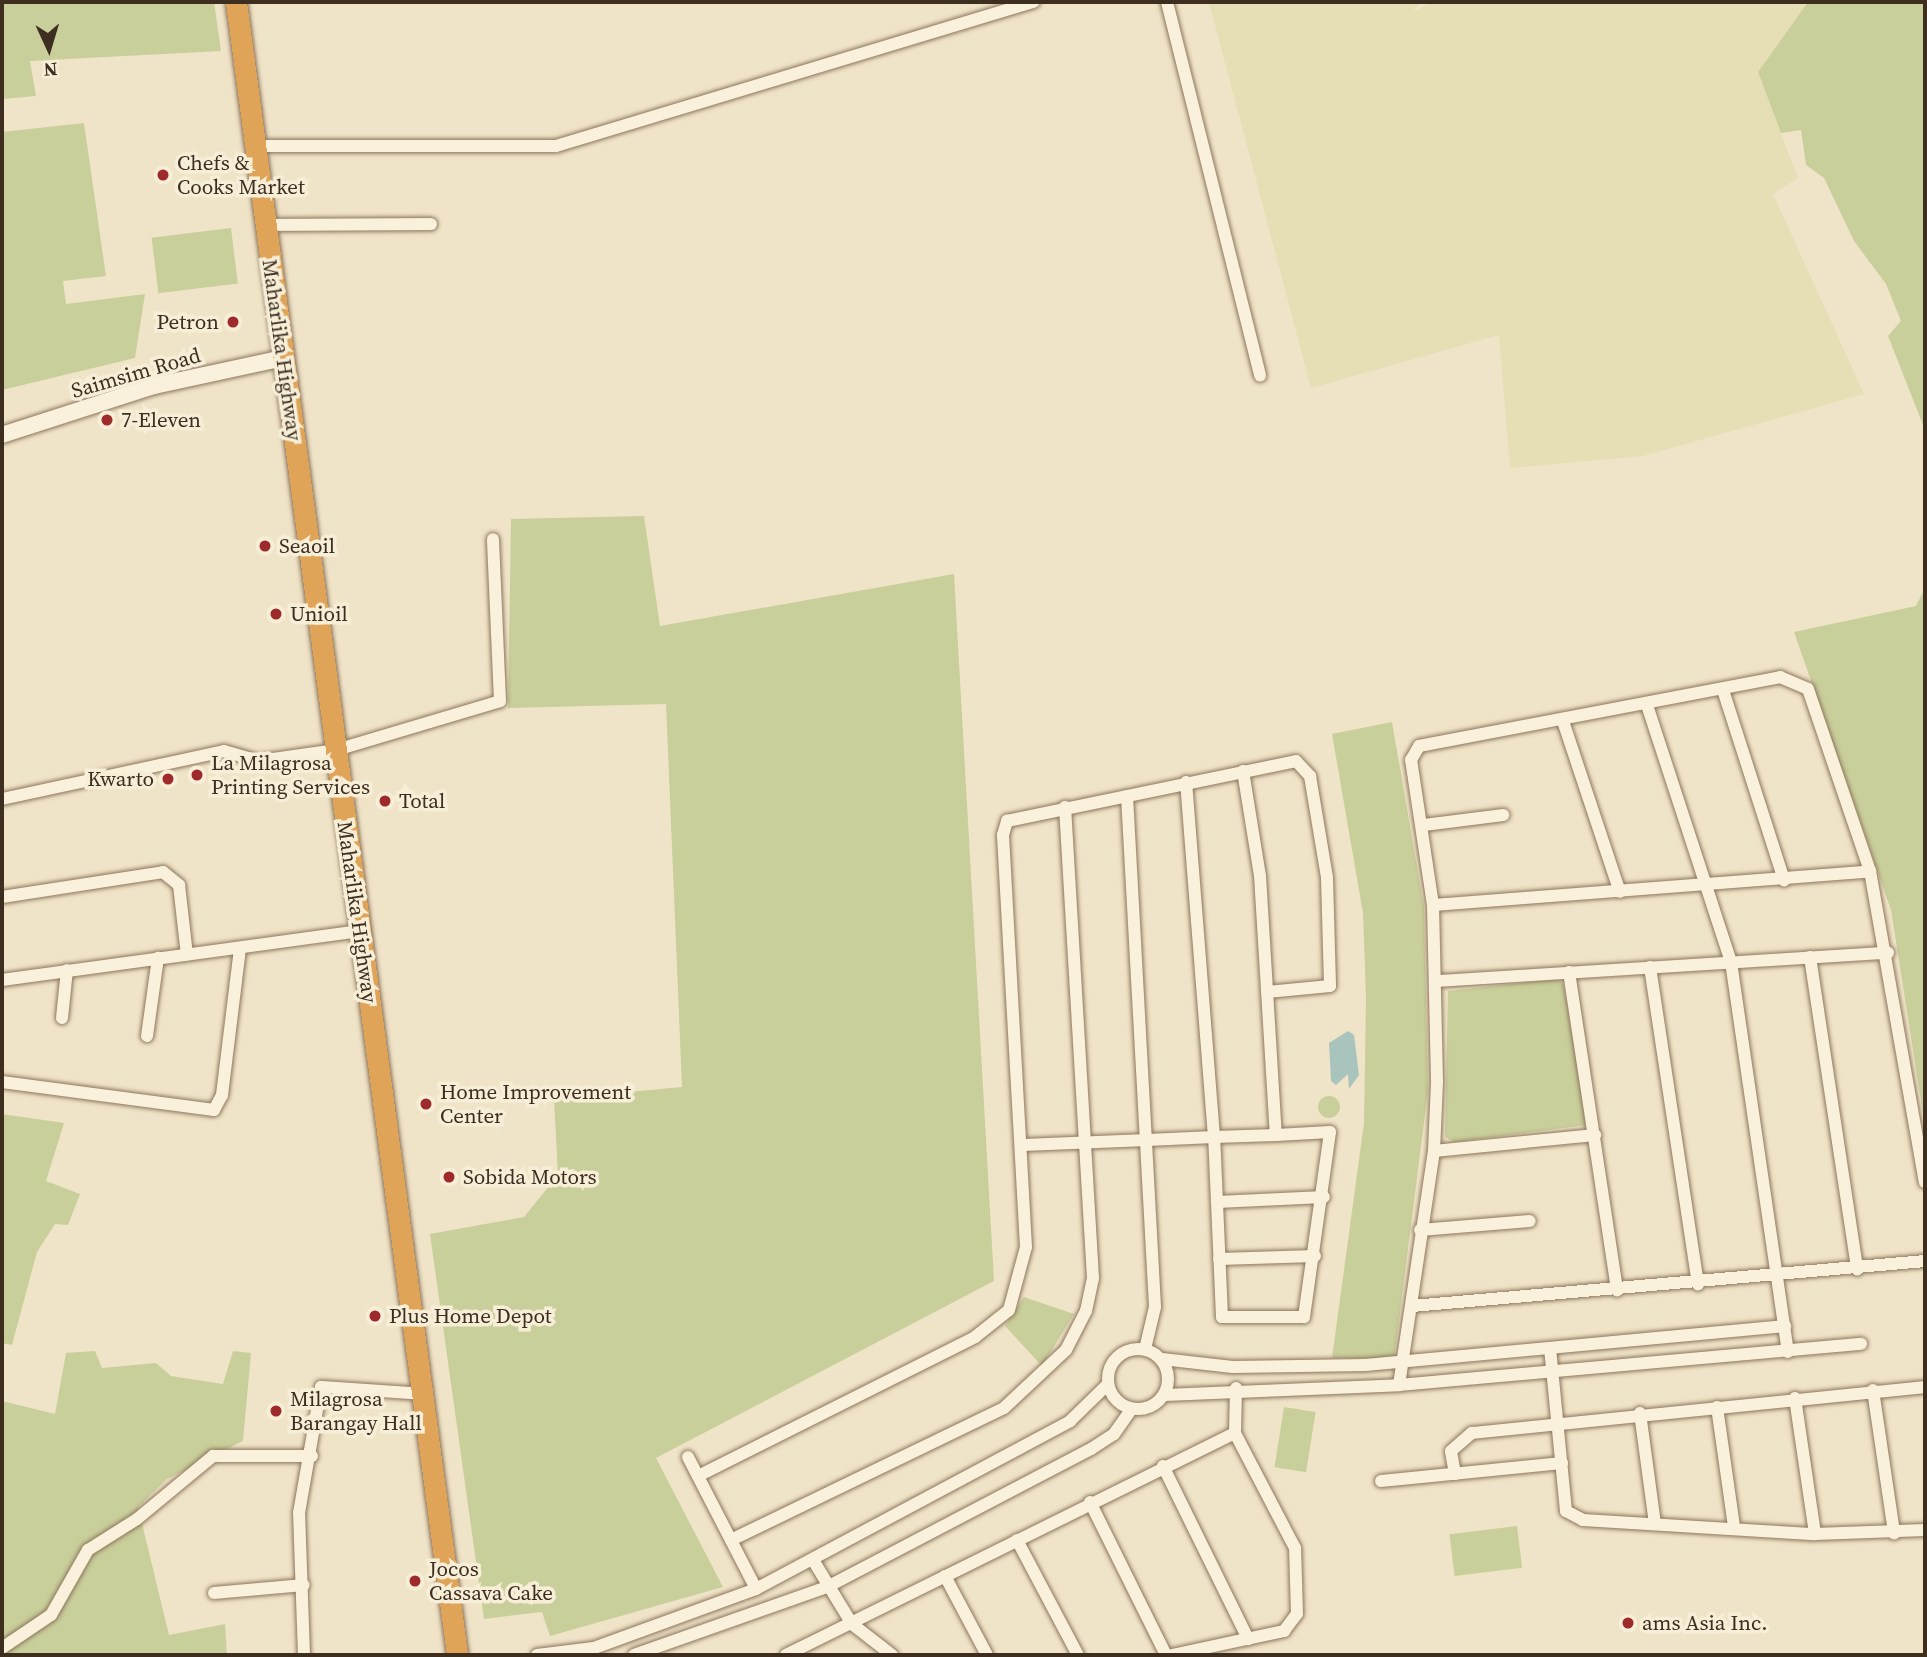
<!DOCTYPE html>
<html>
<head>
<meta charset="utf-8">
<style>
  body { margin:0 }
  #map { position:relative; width:1927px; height:1657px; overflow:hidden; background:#f0e4c8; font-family:"Source Serif 4",serif }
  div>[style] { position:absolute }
  .farmland>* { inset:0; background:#e6deb5 }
  .green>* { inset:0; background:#c9cf9b; transform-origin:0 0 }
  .round { border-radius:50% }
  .water>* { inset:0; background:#a9c4bc }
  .roads { filter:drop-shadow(0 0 2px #8d765c) drop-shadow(0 0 2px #8d765c) }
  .street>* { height:12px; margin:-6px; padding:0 6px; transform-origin:6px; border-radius:6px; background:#faf1dc }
  .street>.ring { margin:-6px; padding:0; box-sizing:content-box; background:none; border:12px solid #faf1dc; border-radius:50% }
  .secondary>* { height:16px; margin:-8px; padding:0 8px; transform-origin:8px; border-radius:8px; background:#faf1dc }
  .highway>* { height:21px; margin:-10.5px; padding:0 10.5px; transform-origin:10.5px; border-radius:10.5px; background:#e0a458 }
  .dots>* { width:19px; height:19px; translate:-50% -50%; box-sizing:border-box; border:4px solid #f7eed8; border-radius:50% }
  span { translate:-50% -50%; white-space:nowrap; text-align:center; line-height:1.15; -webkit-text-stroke:7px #f7eed8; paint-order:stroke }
  .poi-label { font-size:21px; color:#3d2e20 }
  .left { translate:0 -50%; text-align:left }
  .right { translate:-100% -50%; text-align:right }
  .street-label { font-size:21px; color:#3d2e20 }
  .frame { position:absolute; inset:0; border:4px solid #3d2e20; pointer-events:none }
  .north { position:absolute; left:14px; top:14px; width:70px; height:70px; -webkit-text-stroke:5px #f7eed8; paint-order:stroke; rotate:176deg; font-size:19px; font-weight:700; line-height:28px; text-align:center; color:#3d2e20 }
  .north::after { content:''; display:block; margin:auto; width:24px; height:32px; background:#3d2e20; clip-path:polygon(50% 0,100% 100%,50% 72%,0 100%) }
</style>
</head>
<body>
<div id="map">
  <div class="farmland">
    <div style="clip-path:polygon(1209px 2px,1421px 2px,1412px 13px,1431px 2px,1808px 2px,1758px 72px,1798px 178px,1773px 194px,1864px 394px,1643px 456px,1510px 468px,1499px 335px,1311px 388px)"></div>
  </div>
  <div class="green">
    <div style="clip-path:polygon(214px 2px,221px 51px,30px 61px,36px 96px,2px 99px,2px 4px)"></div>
    <div style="clip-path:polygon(1808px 2px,1925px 2px,1925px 430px,1888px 336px,1901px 321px,1886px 284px,1854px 241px,1824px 178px,1806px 165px,1801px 130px,1781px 133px,1758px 72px)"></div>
    <div style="clip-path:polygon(84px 123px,106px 276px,63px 281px,66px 304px,145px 294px,135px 358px,2px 390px,2px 132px)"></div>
    <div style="left:231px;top:228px;width:56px;height:80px;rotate:83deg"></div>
    <div style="clip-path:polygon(644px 516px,660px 626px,954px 574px,994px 1281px,656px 1458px,723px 1587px,550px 1636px,542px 1612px,484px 1619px,430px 1234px,524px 1217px,558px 1175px,554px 1099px,682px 1087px,666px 704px,508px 708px,511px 519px)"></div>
    <div style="clip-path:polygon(1925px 588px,1925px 1126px,1891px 910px,1794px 632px,1916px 606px)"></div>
    <div style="clip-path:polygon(1392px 722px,1424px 907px,1428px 1091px,1394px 1359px,1332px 1358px,1364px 1123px,1366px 997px,1363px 913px,1332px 734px)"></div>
    <div style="clip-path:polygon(1558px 979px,1564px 986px,1587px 1125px,1455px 1142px,1445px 1137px,1448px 991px)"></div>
    <div class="round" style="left:1318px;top:1096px;width:22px;height:22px"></div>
    <div style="clip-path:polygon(2px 1114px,64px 1123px,46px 1181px,80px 1194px,68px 1225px,55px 1224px,37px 1252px,12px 1345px,2px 1343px)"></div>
    <div style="clip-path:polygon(1024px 1297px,1074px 1314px,1042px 1366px,1005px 1326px)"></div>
    <div style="clip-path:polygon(95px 1351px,102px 1368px,156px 1363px,171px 1376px,223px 1384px,233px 1351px,251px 1353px,243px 1441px,167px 1479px,138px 1507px,169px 1635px,225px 1624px,227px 1655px,2px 1655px,2px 1401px,55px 1414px,66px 1353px)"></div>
    <div style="left:1284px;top:1407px;width:32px;height:61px;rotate:9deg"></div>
    <div style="left:1517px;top:1526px;width:42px;height:68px;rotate:83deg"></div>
  </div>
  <div class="water">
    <div style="clip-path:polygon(1348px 1031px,1354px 1035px,1359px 1075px,1349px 1089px,1348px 1074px,1336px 1085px,1331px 1081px,1329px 1043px)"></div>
  </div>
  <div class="roads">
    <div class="street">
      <div style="left:1167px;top:2px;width:385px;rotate:76deg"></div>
      <div style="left:253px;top:146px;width:303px"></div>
      <div style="left:556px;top:146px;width:499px;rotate:-16.8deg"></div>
      <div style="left:264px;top:225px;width:167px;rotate:-0.3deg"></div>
      <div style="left:1723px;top:690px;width:200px;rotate:72.2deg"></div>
      <div style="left:1647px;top:705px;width:270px;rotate:71.9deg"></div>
      <div style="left:1731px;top:962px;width:394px;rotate:81.7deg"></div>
      <div style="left:1563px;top:721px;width:180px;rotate:71.6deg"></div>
      <div style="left:1243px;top:771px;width:106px;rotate:80.8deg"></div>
      <div style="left:1260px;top:876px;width:259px;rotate:86.5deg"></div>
      <div style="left:1127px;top:796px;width:512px;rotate:86.86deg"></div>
      <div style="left:1155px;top:1307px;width:43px;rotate:103.4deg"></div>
      <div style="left:2px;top:799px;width:227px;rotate:-12.2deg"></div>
      <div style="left:224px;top:751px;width:36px;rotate:16deg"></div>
      <div style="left:259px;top:761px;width:78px;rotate:-8.1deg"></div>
      <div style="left:336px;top:750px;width:171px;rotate:-16.6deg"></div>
      <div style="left:500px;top:701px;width:162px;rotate:-92.5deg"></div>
      <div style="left:1424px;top:825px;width:80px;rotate:-7.2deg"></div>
      <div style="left:2px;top:897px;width:163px;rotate:-8.8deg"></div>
      <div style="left:163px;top:872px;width:21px;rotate:39deg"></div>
      <div style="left:179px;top:885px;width:70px;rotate:83.5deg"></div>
      <div style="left:1433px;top:905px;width:438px;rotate:-4.4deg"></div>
      <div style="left:1810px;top:957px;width:316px;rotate:81.4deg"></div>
      <div style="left:1650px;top:967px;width:321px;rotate:81.4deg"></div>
      <div style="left:1569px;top:972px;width:322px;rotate:81.4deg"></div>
      <div style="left:2px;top:980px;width:361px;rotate:-7.8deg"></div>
      <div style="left:1438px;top:981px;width:451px;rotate:-3.6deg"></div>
      <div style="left:62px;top:1018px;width:48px;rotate:-84.1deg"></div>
      <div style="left:147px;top:1036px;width:79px;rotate:-82deg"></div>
      <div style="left:2px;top:1082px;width:214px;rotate:7.5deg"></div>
      <div style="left:214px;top:1110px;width:17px;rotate:-62deg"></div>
      <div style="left:222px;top:1095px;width:147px;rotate:-83deg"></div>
      <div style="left:1023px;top:1145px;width:124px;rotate:-2.3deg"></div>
      <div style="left:1147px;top:1140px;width:67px;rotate:-2.6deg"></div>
      <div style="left:1214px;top:1137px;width:62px;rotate:-1.8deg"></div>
      <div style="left:1276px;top:1135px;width:54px;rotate:-3.2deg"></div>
      <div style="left:1330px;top:1132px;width:187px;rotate:98deg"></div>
      <div style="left:1304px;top:1317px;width:82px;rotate:180deg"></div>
      <div style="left:1222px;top:1317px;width:180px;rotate:-92.5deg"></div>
      <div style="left:1214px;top:1137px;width:356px;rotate:-94.5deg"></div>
      <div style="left:1434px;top:1151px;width:162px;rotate:-5.7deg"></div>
      <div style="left:1217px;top:1202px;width:107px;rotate:-2.7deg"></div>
      <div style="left:1420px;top:1230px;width:110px;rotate:-4.7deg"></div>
      <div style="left:1219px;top:1259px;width:96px;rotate:-1.8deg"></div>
      <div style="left:1412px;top:1306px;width:515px;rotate:-5.01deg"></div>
      <div style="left:1550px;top:1348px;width:164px;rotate:84.4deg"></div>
      <div style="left:1566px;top:1511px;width:19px;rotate:28deg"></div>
      <div style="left:1583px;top:1520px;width:232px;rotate:3.5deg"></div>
      <div style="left:1815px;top:1534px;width:110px;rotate:-2.1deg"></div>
      <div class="ring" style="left:1108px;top:1349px;width:48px;height:48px"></div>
      <div style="left:1162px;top:1359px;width:71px;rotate:6.4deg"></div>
      <div style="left:1233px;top:1367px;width:133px;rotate:-0.9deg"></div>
      <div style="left:1366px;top:1365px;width:421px;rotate:-5.3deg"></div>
      <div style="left:1399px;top:1385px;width:237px;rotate:-81.5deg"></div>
      <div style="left:1434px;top:1151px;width:70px;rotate:-87.5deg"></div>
      <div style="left:1437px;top:1081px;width:176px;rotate:-91.3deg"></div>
      <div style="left:1433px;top:905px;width:147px;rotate:-98.6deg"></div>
      <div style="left:1411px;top:760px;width:16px;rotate:-60deg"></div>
      <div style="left:1419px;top:746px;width:368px;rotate:-10.8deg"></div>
      <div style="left:1780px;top:677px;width:30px;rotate:23deg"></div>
      <div style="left:1808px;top:689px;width:192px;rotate:71.2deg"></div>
      <div style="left:1870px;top:871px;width:316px;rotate:80deg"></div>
      <div style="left:1873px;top:1390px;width:145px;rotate:81.6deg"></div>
      <div style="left:1165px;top:1395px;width:234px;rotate:-2.4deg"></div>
      <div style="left:1399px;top:1385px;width:464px;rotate:-5.1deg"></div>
      <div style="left:1795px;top:1398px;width:137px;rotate:81.6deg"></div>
      <div style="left:1717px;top:1407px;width:120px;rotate:81.9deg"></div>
      <div style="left:1640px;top:1413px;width:112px;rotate:82.3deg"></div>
      <div style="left:688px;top:1457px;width:148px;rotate:62.7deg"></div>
      <div style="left:1163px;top:1466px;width:193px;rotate:63.8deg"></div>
      <div style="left:1455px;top:1474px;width:23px;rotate:-100deg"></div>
      <div style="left:1451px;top:1451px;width:28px;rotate:-41deg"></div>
      <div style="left:1472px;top:1433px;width:455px;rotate:-5.8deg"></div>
      <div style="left:698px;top:1476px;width:310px;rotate:-26.6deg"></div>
      <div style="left:975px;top:1337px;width:43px;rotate:-38.5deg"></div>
      <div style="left:1009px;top:1310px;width:65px;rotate:-74.9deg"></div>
      <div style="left:1026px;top:1247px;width:413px;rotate:-93.2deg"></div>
      <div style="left:1003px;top:835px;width:15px;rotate:-74deg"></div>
      <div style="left:1007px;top:821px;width:295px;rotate:-11.7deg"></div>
      <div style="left:1296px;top:761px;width:21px;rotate:47deg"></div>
      <div style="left:1310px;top:776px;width:103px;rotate:80.5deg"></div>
      <div style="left:1327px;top:878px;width:108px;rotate:88.4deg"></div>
      <div style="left:1330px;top:986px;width:63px;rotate:174.6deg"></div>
      <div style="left:1381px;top:1481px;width:182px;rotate:-5.7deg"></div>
      <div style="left:1090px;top:1502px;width:171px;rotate:63.6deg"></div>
      <div style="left:731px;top:1540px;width:303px;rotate:-25.8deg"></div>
      <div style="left:1004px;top:1408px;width:85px;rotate:-43.1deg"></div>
      <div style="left:1066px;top:1350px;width:44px;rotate:-62.9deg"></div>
      <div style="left:1086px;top:1311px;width:34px;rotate:-78deg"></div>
      <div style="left:1093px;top:1278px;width:472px;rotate:-93.4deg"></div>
      <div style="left:1017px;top:1540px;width:130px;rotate:62.1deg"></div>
      <div style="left:813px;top:1560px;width:75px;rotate:58.6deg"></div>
      <div style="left:852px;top:1624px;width:51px;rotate:37.8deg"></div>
      <div style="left:945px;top:1576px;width:89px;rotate:62deg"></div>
      <div style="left:214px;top:1593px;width:90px;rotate:-5.1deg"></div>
      <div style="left:2px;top:1648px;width:59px;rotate:-34deg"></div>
      <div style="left:51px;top:1615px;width:75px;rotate:-60.4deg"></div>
      <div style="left:88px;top:1550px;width:58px;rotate:-32.3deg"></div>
      <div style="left:137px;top:1519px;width:99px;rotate:-39.7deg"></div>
      <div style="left:213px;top:1456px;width:99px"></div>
      <div style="left:304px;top:1655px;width:142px;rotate:-92deg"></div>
      <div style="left:299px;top:1513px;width:128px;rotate:-80.1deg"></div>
      <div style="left:321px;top:1387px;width:102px;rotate:3.9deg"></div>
      <div style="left:537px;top:1655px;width:57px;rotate:-7deg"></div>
      <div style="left:594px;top:1648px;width:172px;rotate:-20deg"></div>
      <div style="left:756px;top:1589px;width:356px;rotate:-28.1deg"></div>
      <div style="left:1070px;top:1421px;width:52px;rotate:-44.2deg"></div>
      <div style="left:634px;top:1655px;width:205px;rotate:-19.4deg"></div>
      <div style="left:827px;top:1587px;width:298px;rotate:-27.6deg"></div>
      <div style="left:1091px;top:1449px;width:27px;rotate:-33deg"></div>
      <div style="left:1114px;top:1434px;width:29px;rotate:-55deg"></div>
      <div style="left:786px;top:1655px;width:501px;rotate:-26.31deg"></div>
      <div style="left:1172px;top:1655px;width:115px;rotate:-12.1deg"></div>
      <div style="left:1284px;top:1631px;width:21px;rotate:-53deg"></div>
      <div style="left:1297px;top:1614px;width:66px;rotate:-91.7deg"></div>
      <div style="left:1295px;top:1548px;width:130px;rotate:-117.6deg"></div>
      <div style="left:1235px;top:1433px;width:45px;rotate:-88.7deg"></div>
    </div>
    <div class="secondary">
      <div style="left:2px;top:435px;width:160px;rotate:-17.9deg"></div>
      <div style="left:154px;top:386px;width:132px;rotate:-12.2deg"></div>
    </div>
    <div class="highway">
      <div style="left:236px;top:2px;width:1668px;rotate:82.38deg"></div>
    </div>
  </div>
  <div class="dots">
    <div style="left:163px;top:175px;background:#9e2a2b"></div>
    <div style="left:233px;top:322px;background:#9e2a2b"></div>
    <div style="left:107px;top:420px;background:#9e2a2b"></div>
    <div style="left:265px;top:546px;background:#9e2a2b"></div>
    <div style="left:276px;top:614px;background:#9e2a2b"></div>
    <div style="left:197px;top:775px;background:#9e2a2b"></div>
    <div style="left:168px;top:779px;background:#9e2a2b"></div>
    <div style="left:385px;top:801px;background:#9e2a2b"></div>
    <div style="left:426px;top:1104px;background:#9e2a2b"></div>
    <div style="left:449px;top:1177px;background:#9e2a2b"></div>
    <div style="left:375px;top:1316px;background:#9e2a2b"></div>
    <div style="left:276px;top:1411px;background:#9e2a2b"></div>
    <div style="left:415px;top:1581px;background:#9e2a2b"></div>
    <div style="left:1628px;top:1623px;background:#9e2a2b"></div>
  </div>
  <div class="poi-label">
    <span class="left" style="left:177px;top:175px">Chefs &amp;<br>Cooks Market</span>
    <span class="right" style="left:219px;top:322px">Petron</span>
    <span class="left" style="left:121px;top:420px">7-Eleven</span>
    <span class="left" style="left:279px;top:546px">Seaoil</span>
    <span class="left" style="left:290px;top:614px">Unioil</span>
    <span class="left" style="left:211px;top:775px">La Milagrosa<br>Printing Services</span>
    <span class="right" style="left:154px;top:779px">Kwarto</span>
    <span class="left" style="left:399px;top:801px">Total</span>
    <span class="left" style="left:440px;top:1104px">Home Improvement<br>Center</span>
    <span class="left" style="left:463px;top:1177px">Sobida Motors</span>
    <span class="left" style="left:389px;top:1316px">Plus Home Depot</span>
    <span class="left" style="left:290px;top:1411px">Milagrosa<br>Barangay Hall</span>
    <span class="left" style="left:429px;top:1581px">Jocos<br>Cassava Cake</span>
    <span class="left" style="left:1642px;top:1623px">ams Asia Inc.</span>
  </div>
  <div class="street-label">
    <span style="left:282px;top:350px;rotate:82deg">Maharlika Highway</span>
    <span style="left:136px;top:373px;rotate:-16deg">Saimsim Road</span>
    <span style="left:357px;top:912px;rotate:82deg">Maharlika Highway</span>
  </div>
  <div class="frame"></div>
  <div class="north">N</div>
</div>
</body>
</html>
